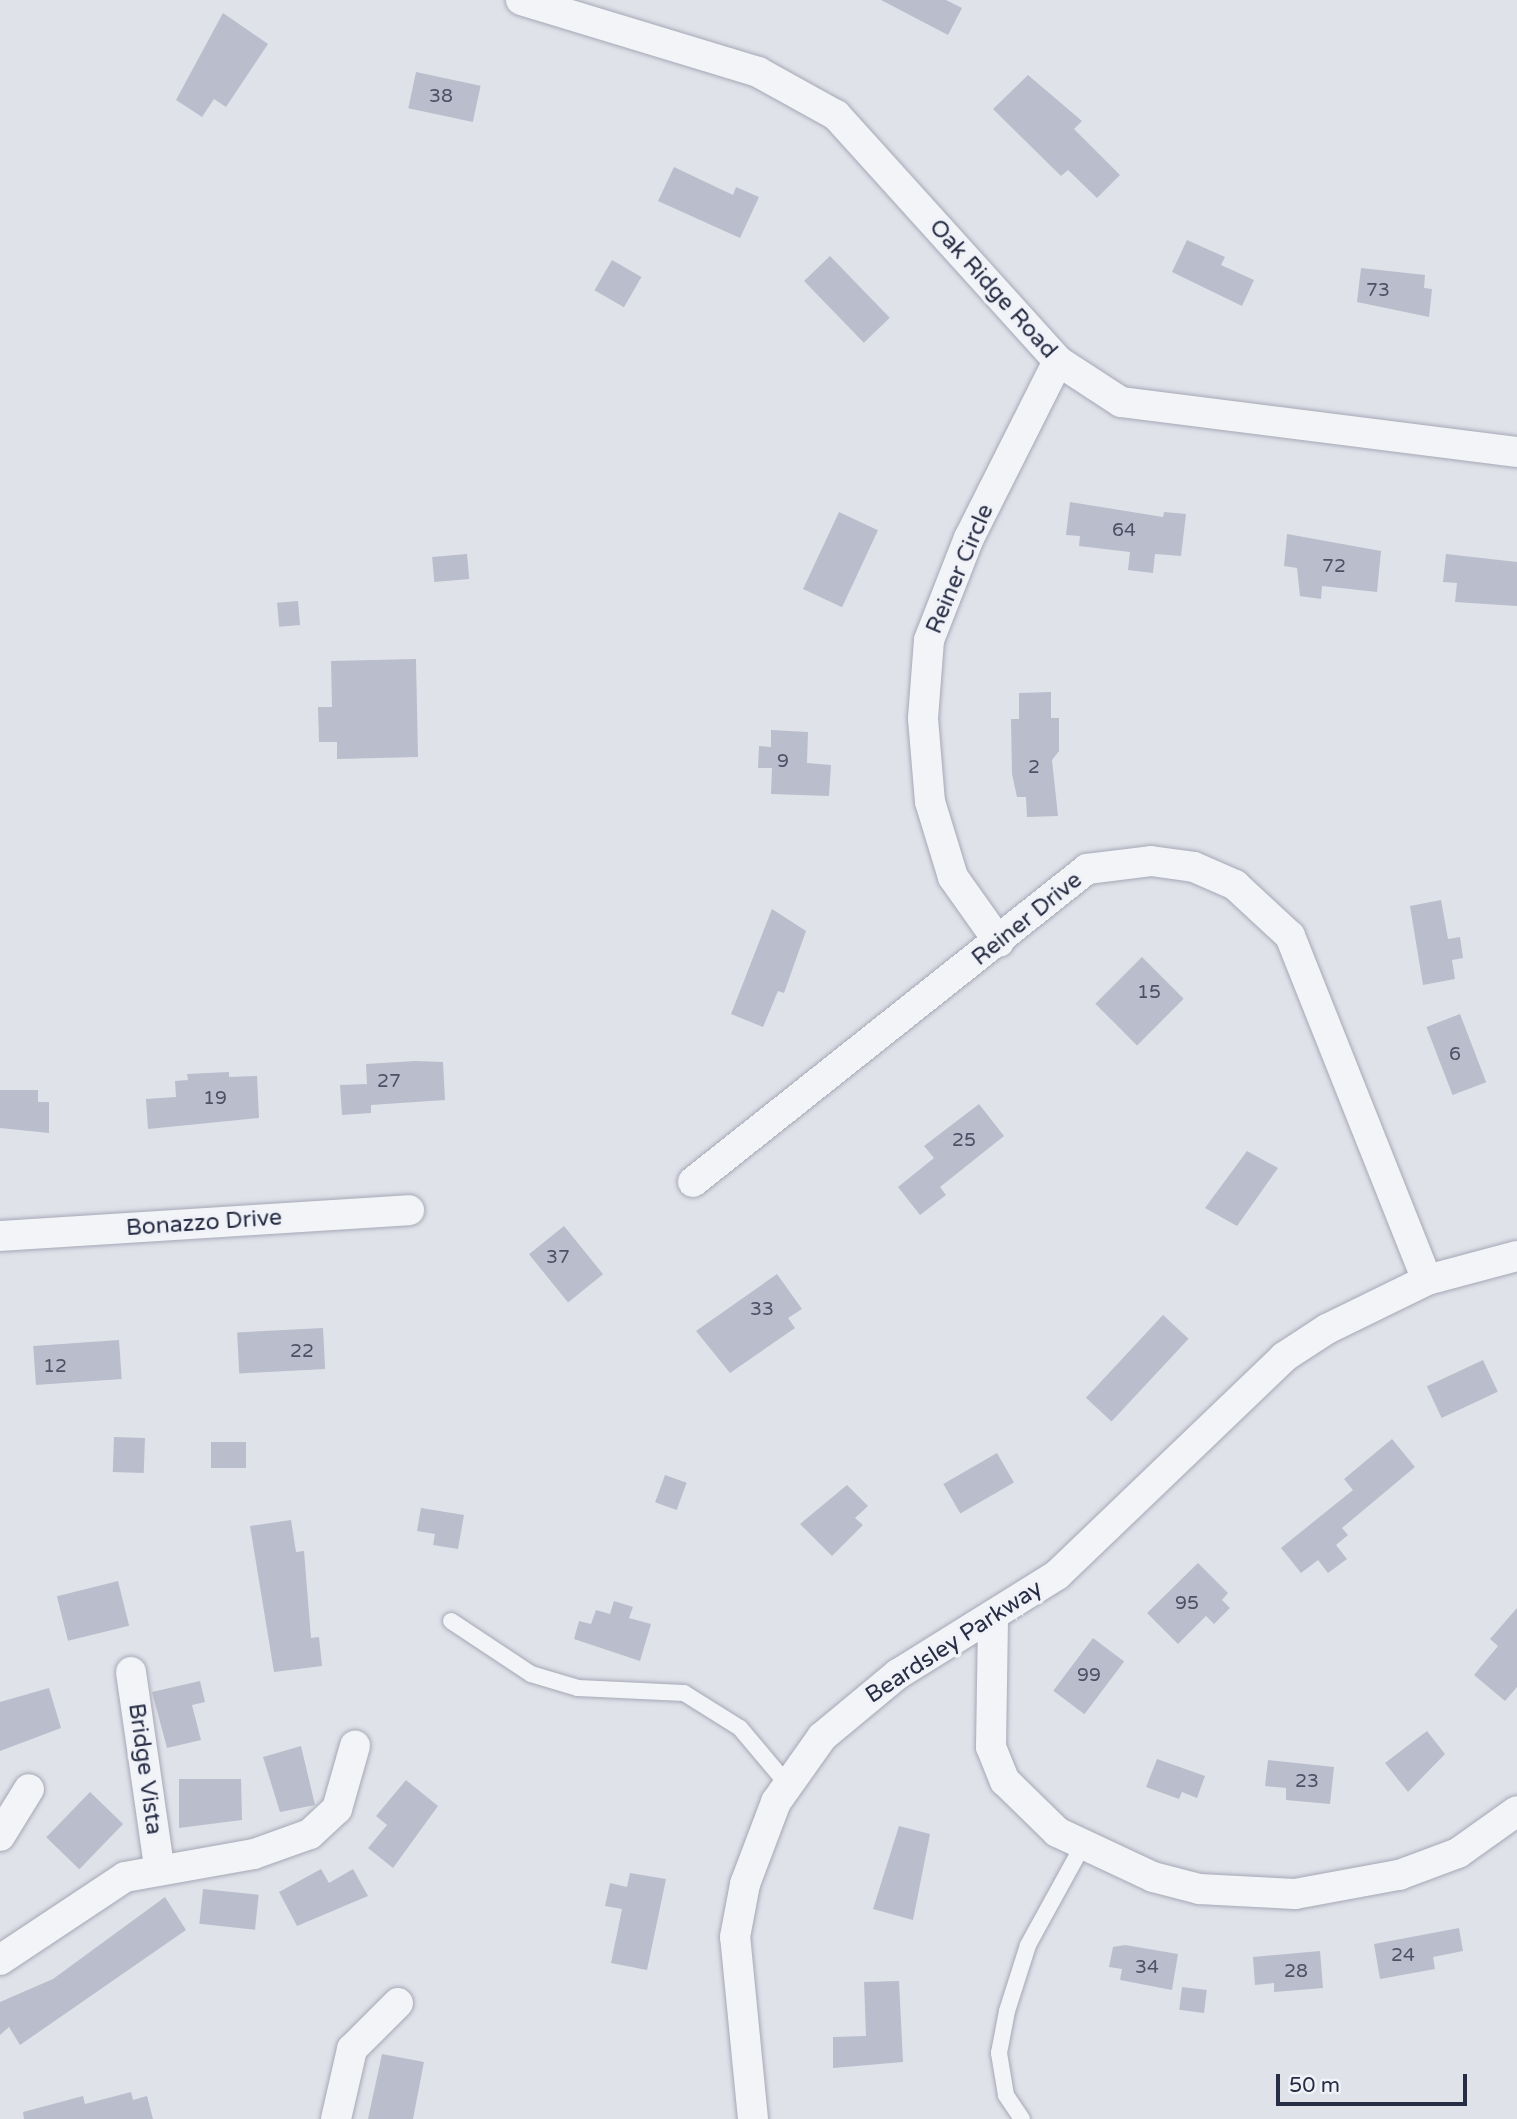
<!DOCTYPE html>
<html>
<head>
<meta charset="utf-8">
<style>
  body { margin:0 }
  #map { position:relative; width:1517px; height:2119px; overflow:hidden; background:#e0e2ea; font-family:"Varela Round",sans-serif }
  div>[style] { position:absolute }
  .building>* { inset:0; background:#babdcb; transform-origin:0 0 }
  .roads { filter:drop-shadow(0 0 2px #a5a8b5) drop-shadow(0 0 2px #a5a8b5) }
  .service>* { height:16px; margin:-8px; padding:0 8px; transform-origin:8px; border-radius:8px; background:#f3f4f8 }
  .minor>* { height:30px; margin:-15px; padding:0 15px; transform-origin:15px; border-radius:15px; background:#f3f4f8 }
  span { translate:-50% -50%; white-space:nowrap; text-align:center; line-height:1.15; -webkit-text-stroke:7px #f0f2f8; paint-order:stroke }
  .number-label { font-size:19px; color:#4c5166 }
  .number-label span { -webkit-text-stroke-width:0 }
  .street-label { font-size:23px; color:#272d44 }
  .scale { position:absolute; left:1276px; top:2074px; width:191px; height:32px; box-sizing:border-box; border:4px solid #272d44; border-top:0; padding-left:9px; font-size:21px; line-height:24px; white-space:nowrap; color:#272d44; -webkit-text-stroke:5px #f0f2f8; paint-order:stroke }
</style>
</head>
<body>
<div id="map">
  <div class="building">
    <div style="clip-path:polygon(881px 0,946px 0,962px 8px,948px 35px)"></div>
    <div style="clip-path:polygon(223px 13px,268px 44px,226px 107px,214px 99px,202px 117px,176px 100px)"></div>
    <div style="left:416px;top:72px;width:66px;height:37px;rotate:12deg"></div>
    <div style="clip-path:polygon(1028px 75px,1082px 121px,1074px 129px,1120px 175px,1097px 198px,1068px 170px,1061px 176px,993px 109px)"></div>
    <div style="clip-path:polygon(674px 167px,733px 195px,736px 187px,759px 197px,740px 238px,658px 201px)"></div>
    <div style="clip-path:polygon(1187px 240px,1225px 257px,1221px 265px,1254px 280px,1242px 306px,1172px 272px)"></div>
    <div style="left:830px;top:256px;width:86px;height:36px;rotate:46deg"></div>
    <div style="left:612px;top:260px;width:34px;height:35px;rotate:30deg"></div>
    <div style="clip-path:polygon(1361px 268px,1425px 275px,1424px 288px,1432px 289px,1429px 317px,1357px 302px)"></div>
    <div style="clip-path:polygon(1070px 502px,1163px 517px,1164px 512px,1186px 514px,1181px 556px,1155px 554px,1153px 573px,1128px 570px,1130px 552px,1079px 546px,1080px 536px,1066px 535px)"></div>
    <div style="left:839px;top:512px;width:43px;height:85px;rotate:25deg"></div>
    <div style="clip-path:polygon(1287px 534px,1381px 551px,1377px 592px,1322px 586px,1321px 599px,1300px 596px,1297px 568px,1284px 566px)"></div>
    <div style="left:467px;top:554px;width:25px;height:35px;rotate:85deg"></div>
    <div style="clip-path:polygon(1446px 554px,1517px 562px,1517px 606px,1455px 602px,1457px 583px,1443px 582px)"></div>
    <div style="left:298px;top:601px;width:24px;height:21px;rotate:85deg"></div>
    <div style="clip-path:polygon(416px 659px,418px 757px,337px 759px,337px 742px,319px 742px,318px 707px,332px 707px,331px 661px)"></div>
    <div style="clip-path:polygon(1051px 692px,1051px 718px,1059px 718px,1059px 751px,1052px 760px,1058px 816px,1027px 817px,1026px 797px,1017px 797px,1012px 774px,1011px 719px,1019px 719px,1019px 693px)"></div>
    <div style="clip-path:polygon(771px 730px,808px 732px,807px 763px,831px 765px,829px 796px,771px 794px,772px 768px,758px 768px,759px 746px,771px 747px)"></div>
    <div style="clip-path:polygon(1441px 900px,1448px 939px,1460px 937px,1463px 958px,1452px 960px,1455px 979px,1423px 985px,1410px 906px)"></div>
    <div style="clip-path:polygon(772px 909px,806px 931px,784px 993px,778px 991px,763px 1027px,731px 1014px)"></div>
    <div style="left:1142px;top:957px;width:59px;height:66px;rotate:45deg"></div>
    <div style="left:1460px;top:1014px;width:73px;height:36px;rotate:69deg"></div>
    <div style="clip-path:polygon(415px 1061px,443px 1062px,445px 1100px,371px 1105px,371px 1113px,342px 1115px,340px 1085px,367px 1084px,366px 1064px)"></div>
    <div style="clip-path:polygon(229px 1072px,229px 1077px,257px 1076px,259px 1118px,148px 1129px,146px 1099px,176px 1097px,175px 1081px,188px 1080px,187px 1074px)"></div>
    <div style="clip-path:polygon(0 1090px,38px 1090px,38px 1102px,49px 1102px,49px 1133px,0 1128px)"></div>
    <div style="clip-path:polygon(979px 1104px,1004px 1136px,940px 1187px,946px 1195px,920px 1215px,898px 1187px,934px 1158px,924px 1146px)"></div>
    <div style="clip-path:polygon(1247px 1151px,1278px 1168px,1237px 1226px,1205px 1208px)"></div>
    <div style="left:564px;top:1226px;width:62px;height:45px;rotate:51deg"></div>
    <div style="clip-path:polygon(777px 1274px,802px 1309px,788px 1318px,795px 1328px,730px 1373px,696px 1331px)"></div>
    <div style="left:1163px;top:1315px;width:35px;height:113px;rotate:43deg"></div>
    <div style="left:323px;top:1328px;width:41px;height:86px;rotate:87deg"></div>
    <div style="left:119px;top:1340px;width:39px;height:86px;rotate:86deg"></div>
    <div style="left:1483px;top:1360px;width:35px;height:62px;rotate:65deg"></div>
    <div style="left:114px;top:1437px;width:31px;height:35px;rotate:2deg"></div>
    <div style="clip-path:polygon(1392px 1439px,1415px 1467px,1342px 1528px,1348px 1535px,1336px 1545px,1347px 1559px,1328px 1573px,1318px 1560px,1301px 1573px,1281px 1548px,1353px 1490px,1344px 1479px)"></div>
    <div style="left:211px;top:1442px;width:35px;height:26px"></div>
    <div style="left:997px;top:1453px;width:34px;height:62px;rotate:60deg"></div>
    <div style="left:665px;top:1475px;width:23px;height:29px;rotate:20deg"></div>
    <div style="clip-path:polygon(847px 1485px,868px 1506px,855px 1518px,863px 1525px,832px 1556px,800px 1524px)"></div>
    <div style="clip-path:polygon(421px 1508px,464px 1515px,458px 1549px,433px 1545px,435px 1534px,417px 1531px)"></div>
    <div style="clip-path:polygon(291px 1520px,296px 1552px,304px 1551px,311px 1638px,319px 1637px,322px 1666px,274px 1672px,250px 1526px)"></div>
    <div style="clip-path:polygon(1198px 1563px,1228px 1593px,1222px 1600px,1230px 1608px,1214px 1624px,1206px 1616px,1178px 1644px,1147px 1613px)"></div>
    <div style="left:118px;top:1581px;width:46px;height:63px;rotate:76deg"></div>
    <div style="clip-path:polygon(614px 1601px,633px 1607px,629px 1618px,651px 1624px,640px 1661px,574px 1639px,579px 1621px,591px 1624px,596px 1610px,610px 1614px)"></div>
    <div style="clip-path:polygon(1517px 1608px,1517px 1687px,1505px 1701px,1474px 1675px,1498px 1646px,1490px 1639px)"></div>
    <div style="left:1093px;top:1638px;width:39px;height:66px;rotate:37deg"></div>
    <div style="clip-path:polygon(200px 1681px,205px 1702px,192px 1705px,201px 1740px,167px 1748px,152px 1692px)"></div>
    <div style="clip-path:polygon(49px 1688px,61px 1728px,0 1751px,0 1702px)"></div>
    <div style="clip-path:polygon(1427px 1731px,1445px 1754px,1408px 1792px,1385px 1763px)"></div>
    <div style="clip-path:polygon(301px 1746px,315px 1805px,280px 1812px,263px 1757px)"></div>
    <div style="clip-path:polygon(1157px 1759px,1205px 1776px,1197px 1798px,1182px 1792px,1179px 1799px,1146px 1787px)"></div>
    <div style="clip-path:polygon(1268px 1760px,1334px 1767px,1330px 1804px,1286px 1800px,1286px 1788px,1265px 1786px)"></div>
    <div style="clip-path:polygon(179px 1779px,241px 1779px,242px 1820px,179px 1828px)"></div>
    <div style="clip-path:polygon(406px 1780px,438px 1806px,393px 1868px,368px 1848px,387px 1825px,376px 1816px)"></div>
    <div style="left:90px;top:1792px;width:46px;height:63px;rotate:44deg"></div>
    <div style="clip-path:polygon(899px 1826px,930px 1834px,913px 1920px,873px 1909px)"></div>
    <div style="clip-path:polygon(321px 1869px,329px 1883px,353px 1869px,368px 1896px,297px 1926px,279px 1892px)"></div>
    <div style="clip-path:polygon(630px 1873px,666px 1879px,647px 1970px,611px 1963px,622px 1909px,605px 1906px,610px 1883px,627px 1887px)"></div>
    <div style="left:203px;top:1889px;width:56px;height:35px;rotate:6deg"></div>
    <div style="clip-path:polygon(165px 1897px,186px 1930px,20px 2045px,9px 2027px,0 2035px,0 2002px,53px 1979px)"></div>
    <div style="clip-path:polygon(1459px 1928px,1463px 1951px,1433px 1957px,1435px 1969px,1380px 1979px,1374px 1944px)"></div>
    <div style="clip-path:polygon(1125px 1945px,1178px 1954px,1172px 1990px,1120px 1980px,1122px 1969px,1109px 1967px,1113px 1947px)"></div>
    <div style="clip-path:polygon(1320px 1951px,1323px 1988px,1274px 1992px,1274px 1983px,1255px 1985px,1253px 1957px)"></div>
    <div style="clip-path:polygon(899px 1981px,903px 2062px,833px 2068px,833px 2037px,866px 2036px,864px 1982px)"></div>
    <div style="left:1182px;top:1987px;width:25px;height:23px;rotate:7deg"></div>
    <div style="clip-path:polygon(382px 2054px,424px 2062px,413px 2119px,368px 2119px)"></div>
    <div style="clip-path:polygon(131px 2092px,133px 2100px,147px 2096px,153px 2119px,24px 2119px,23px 2112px,83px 2096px,85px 2104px)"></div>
  </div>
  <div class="roads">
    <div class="service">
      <div style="left:451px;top:1621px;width:96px;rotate:33.5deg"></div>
      <div style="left:531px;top:1674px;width:49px;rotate:16.6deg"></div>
      <div style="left:578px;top:1688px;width:106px;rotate:2.7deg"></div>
      <div style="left:684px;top:1693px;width:66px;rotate:32deg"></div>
      <div style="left:740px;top:1728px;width:73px;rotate:50deg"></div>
      <div style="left:1022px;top:2119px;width:29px;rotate:-124deg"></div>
      <div style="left:1006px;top:2095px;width:43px;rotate:-99.5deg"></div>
      <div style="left:999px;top:2053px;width:43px;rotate:-79.2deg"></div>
      <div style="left:1007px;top:2011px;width:69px;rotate:-72.3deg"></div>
      <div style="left:1028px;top:1945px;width:114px;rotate:-61.2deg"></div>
    </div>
    <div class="minor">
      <div style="left:521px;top:0;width:248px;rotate:16.9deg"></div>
      <div style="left:758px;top:72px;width:89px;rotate:28.9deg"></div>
      <div style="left:836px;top:115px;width:331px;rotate:47.9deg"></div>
      <div style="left:1058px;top:361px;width:75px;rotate:33.1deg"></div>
      <div style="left:1121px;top:402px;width:399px;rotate:7.2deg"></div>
      <div style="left:999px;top:942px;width:80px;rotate:-125.3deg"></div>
      <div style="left:953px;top:877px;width:78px;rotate:-107deg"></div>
      <div style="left:930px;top:802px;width:84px;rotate:-94.8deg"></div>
      <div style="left:923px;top:718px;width:78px;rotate:-85.6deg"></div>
      <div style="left:929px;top:640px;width:110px;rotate:-68.6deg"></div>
      <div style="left:969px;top:538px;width:198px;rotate:-63.3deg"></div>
      <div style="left:693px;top:1182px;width:503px;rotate:-38.46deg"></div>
      <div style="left:1087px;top:869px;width:64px;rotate:-7.1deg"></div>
      <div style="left:1151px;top:861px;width:43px;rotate:7.9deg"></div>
      <div style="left:1194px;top:867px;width:45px;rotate:23.7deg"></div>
      <div style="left:1235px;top:885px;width:75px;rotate:42.8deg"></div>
      <div style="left:1290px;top:936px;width:370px;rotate:68.3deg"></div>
      <div style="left:0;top:1236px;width:410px;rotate:-3.6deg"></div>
      <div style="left:993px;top:1620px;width:127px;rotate:90.9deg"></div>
      <div style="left:991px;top:1747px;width:37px;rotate:68deg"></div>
      <div style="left:1005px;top:1781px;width:73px;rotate:44.4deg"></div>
      <div style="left:1057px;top:1832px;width:106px;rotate:25.1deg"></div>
      <div style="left:1153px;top:1877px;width:48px;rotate:14.6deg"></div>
      <div style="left:1199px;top:1889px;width:96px;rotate:3deg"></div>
      <div style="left:1295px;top:1894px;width:106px;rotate:-10.4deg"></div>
      <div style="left:1399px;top:1875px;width:63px;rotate:-20.4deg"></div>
      <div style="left:1458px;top:1853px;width:72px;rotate:-35.4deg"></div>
      <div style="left:131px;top:1672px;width:196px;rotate:81.8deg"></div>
      <div style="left:0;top:1836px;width:55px;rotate:-58.3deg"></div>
      <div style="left:0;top:1960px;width:150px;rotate:-33.6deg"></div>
      <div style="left:125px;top:1877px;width:131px;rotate:-10.1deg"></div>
      <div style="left:254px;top:1854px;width:59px;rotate:-19.7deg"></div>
      <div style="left:310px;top:1834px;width:37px;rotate:-43deg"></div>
      <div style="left:337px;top:1809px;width:66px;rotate:-74.1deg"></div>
      <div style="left:336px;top:2119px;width:72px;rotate:-77.1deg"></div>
      <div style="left:352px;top:2049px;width:65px;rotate:-45deg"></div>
      <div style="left:753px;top:2119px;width:183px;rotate:-95.6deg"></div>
      <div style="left:735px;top:1937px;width:54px;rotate:-79.3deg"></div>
      <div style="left:745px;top:1884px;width:88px;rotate:-69.3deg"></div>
      <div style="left:776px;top:1802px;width:80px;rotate:-54.7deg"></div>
      <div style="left:822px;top:1737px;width:99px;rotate:-39.7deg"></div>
      <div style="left:898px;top:1674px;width:187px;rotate:-31.9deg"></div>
      <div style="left:1057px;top:1575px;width:315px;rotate:-43.8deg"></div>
      <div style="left:1284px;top:1357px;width:51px;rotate:-33.1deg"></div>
      <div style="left:1327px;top:1329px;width:111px;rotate:-26.1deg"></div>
      <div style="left:1427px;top:1280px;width:93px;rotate:-14.9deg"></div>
    </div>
  </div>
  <div class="number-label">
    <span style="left:441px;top:97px">38</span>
    <span style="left:1378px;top:291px">73</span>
    <span style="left:1124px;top:531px">64</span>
    <span style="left:1334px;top:567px">72</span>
    <span style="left:783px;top:762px">9</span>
    <span style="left:1034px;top:768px">2</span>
    <span style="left:1149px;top:993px">15</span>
    <span style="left:1455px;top:1055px">6</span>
    <span style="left:389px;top:1082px">27</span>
    <span style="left:215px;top:1099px">19</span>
    <span style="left:964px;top:1141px">25</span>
    <span style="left:558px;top:1258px">37</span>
    <span style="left:762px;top:1310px">33</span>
    <span style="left:302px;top:1352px">22</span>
    <span style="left:55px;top:1367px">12</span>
    <span style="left:1187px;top:1604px">95</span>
    <span style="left:1089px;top:1676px">99</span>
    <span style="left:1307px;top:1782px">23</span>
    <span style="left:1403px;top:1956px">24</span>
    <span style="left:1147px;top:1968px">34</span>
    <span style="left:1296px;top:1972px">28</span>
  </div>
  <div class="street-label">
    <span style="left:993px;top:289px;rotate:48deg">Oak Ridge Road</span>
    <span style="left:960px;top:569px;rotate:-67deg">Reiner Circle</span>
    <span style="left:1027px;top:919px;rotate:-39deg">Reiner Drive</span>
    <span style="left:204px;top:1223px;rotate:-4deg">Bonazzo Drive</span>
    <span style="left:954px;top:1642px;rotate:-33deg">Beardsley Parkway</span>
    <span style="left:145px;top:1769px;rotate:82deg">Bridge Vista</span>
  </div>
  <div class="scale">50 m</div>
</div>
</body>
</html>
